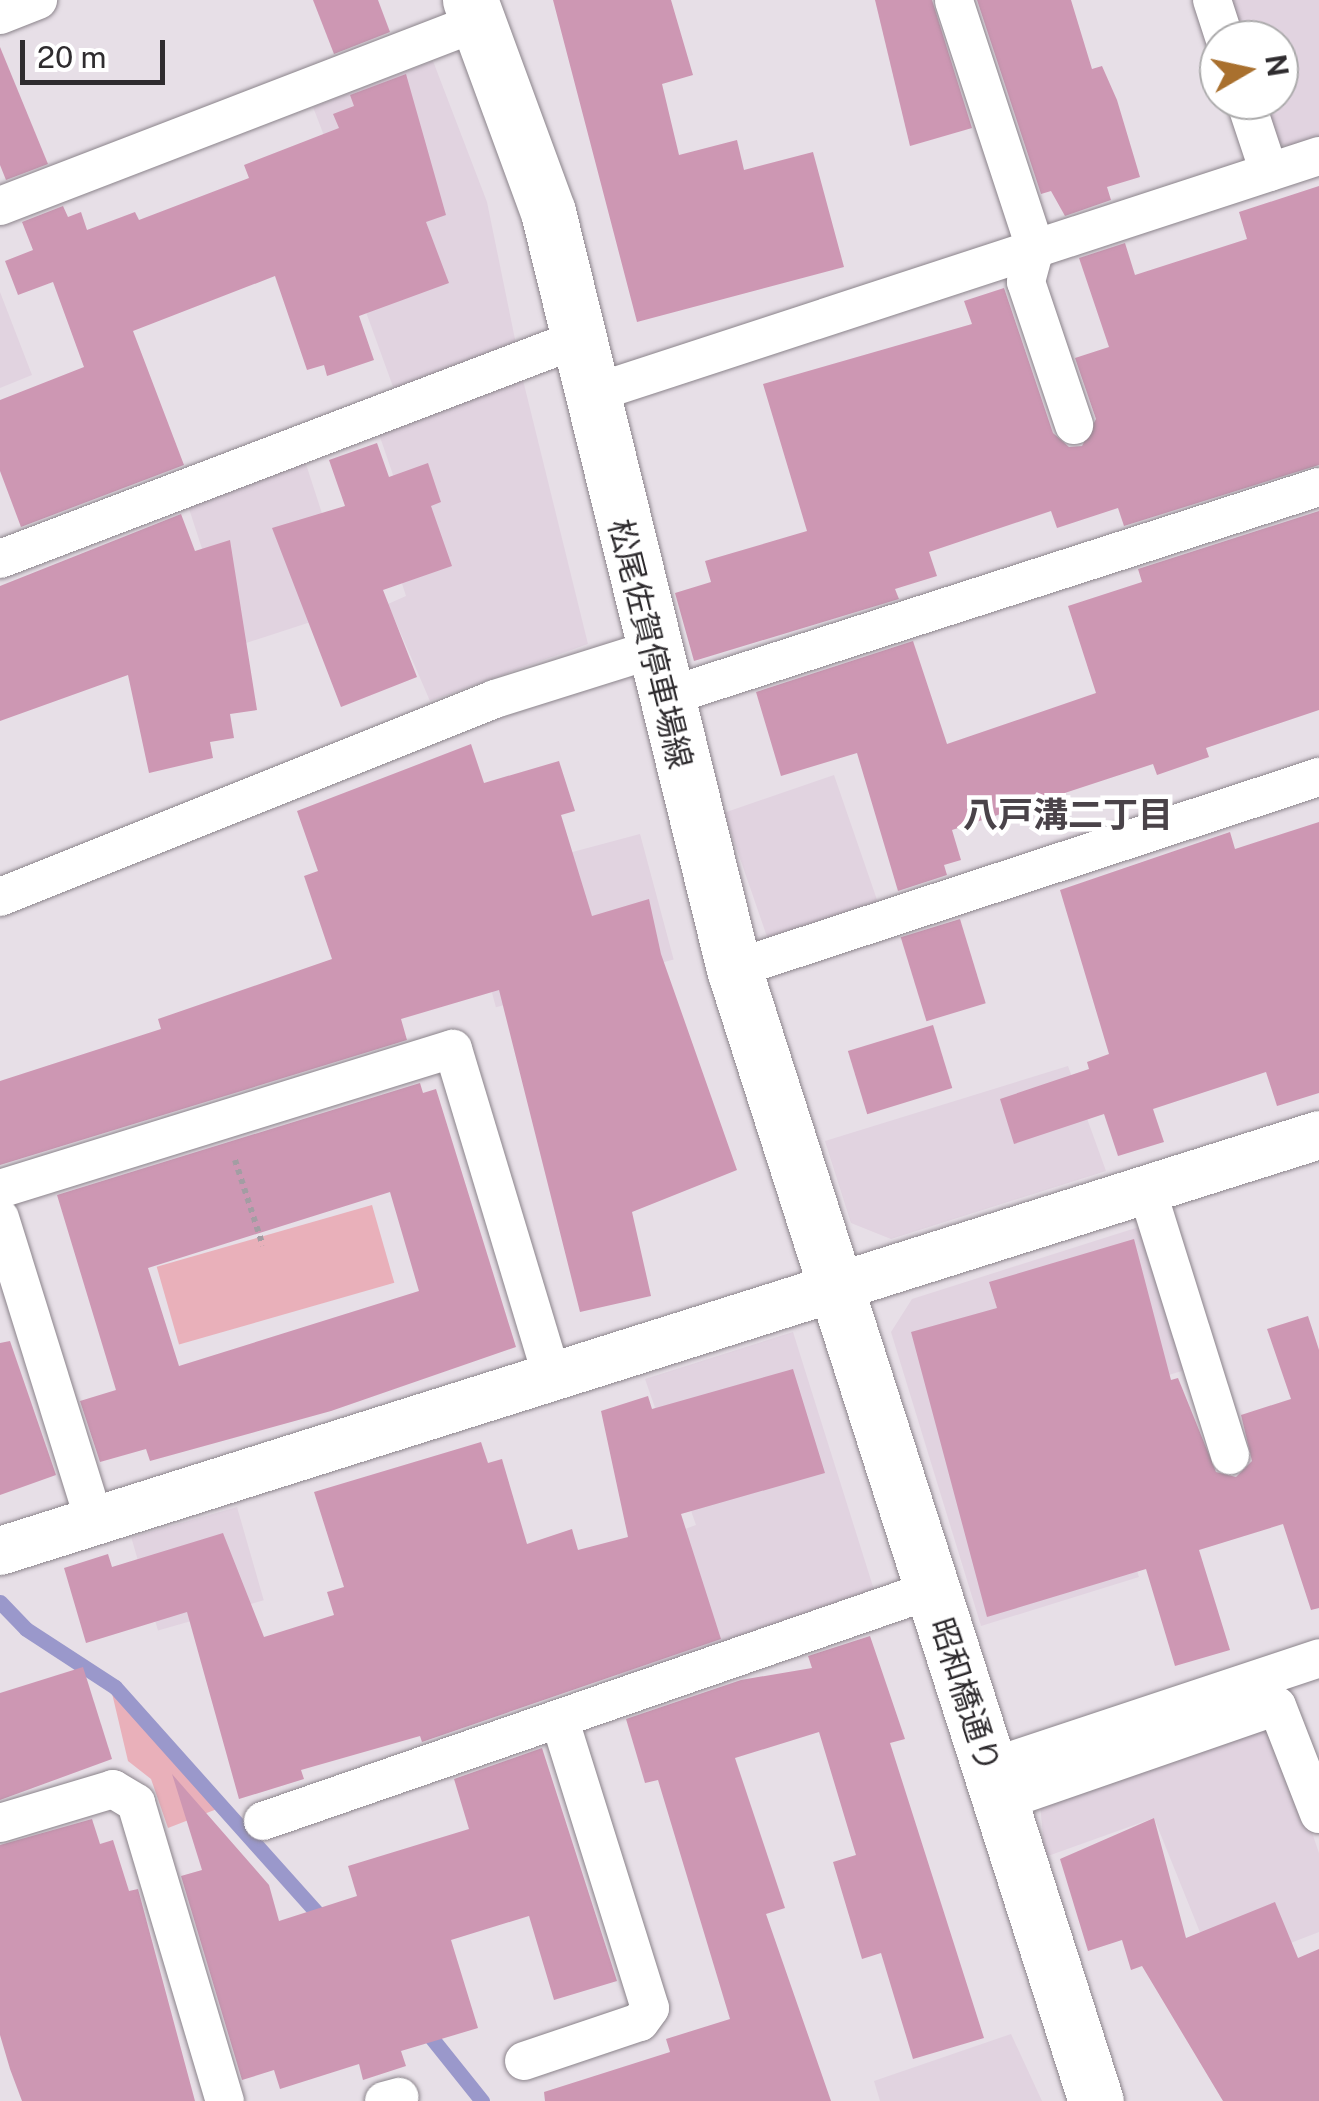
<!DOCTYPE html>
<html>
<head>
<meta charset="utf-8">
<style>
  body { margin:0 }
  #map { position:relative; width:1319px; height:2101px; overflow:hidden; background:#e7dfe7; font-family:"Public Sans","Noto Sans JP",sans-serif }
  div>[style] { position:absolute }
  .built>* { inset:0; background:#e1d3e0; transform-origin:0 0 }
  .green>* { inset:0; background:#e9b0ba; transform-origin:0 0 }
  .stream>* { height:15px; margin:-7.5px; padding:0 7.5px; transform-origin:7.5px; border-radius:7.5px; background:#9a98cb }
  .building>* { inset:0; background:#cd97b3; transform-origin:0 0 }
  .path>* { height:6px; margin-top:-3px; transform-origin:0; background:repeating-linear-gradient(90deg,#a39da3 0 5px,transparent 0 10px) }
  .roads { filter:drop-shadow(0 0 2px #8b848b) drop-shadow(0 0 2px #8b848b) }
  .minor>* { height:38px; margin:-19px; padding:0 19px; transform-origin:19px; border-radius:19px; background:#fff }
  .tertiary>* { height:48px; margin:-24px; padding:0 24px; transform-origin:24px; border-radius:24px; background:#fff }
  .secondary>* { height:55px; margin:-27.5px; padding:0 27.5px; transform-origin:27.5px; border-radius:27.5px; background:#fff }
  span { translate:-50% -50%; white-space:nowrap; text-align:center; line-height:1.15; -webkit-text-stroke:9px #fff; paint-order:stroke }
  .street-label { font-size:32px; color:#2f2c2f }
  .neighbourhood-label { font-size:35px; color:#4a4349; font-weight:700 }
  .north { position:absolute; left:1199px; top:20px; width:100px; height:100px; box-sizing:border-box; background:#fff; border:2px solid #acabac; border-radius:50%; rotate:81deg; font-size:28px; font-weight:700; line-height:40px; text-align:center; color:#2f2c2f }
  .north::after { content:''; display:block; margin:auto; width:35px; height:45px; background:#a9702e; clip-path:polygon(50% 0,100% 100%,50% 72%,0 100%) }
  .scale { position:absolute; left:20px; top:40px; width:145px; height:45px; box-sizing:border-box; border:5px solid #2f2c2f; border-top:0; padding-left:12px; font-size:30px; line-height:35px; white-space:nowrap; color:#2f2c2f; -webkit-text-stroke:8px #fff; paint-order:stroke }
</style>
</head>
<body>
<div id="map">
  <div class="built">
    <div style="clip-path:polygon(1232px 0,1319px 0,1319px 147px,1304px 153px,1279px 143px,1265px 100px,1279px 100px,1279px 40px,1245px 40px)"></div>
    <div style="clip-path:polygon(433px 61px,487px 202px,517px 349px,396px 395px,345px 254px,366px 245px,313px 107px)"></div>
    <div style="clip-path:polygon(0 292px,32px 375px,0 388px)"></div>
    <div style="clip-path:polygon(522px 376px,588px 644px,430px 701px,388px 604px,406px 596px,383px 524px,407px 516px,378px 431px)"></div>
    <div style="left:304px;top:458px;width:158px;height:125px;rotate:72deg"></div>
    <div style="left:834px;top:775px;width:169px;height:116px;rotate:71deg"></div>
    <div style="left:640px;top:834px;width:130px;height:184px;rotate:75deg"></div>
    <div style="clip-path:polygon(1068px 1066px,1106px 1171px,891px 1239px,851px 1223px,825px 1141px)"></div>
    <div style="clip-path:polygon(1142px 1226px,1185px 1370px,1084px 1401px,1139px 1577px,981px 1626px,891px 1332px,912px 1299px)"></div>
    <div style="clip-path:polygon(793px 1332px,875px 1593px,621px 1685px,581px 1567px,696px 1525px,645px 1379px)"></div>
    <div style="left:237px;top:1507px;width:97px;height:110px;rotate:74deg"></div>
    <div style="clip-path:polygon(1264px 1692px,1319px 1853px,1319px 1932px,1216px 1972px,1154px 1818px,1045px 1857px,1040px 1804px)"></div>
    <div style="clip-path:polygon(1011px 2034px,1042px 2101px,880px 2101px,874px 2081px)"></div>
  </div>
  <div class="green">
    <div style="left:372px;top:1205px;width:81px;height:224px;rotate:74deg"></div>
    <div style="clip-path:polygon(111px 1689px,217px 1809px,168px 1828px,151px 1779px,128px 1761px)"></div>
  </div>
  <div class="stream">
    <div style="left:0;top:1602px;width:37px;rotate:46deg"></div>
    <div style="left:26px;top:1629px;width:106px;rotate:33.1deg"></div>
    <div style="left:115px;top:1687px;width:315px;rotate:48.2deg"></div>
    <div style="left:422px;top:2026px;width:96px;rotate:51.3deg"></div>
  </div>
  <div class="building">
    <div style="clip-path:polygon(313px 0,378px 0,390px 32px,334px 54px)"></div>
    <div style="clip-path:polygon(553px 0,671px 0,693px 75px,662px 84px,679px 155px,737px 140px,744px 170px,813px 152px,844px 267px,637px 322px)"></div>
    <div style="clip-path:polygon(875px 0,932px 0,972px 128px,910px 146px)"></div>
    <div style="clip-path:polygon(977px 0,1071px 0,1092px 69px,1102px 66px,1117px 100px,1140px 177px,1107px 187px,1111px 200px,1065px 216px,1051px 191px,1041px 194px)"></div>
    <div style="clip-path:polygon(0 47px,48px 164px,6px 180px,0 165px)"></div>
    <div style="clip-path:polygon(406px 74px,446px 215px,426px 222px,449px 283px,359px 316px,374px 360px,327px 376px,324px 365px,307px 370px,275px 276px,133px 331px,184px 465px,21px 527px,0 471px,0 400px,84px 367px,53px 282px,18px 295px,5px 261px,33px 250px,22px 222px,63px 206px,68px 217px,81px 212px,87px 230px,135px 212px,139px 220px,249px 178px,244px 165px,339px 128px,333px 114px,354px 106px,350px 95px)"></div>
    <div style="clip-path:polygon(1319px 186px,1319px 465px,1124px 526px,1118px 508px,1057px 528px,1051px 511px,929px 552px,937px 576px,895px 589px,899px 599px,694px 661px,675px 593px,711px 582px,705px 561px,807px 531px,763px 384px,972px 324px,964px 301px,1004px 288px,1053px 433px,1069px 447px,1082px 446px,1096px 419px,1075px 358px,1109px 347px,1079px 258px,1125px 243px,1135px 275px,1247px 239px,1239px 212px)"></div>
    <div style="clip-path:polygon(377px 443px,389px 477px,428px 463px,441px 502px,431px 506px,452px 566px,383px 590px,417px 677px,341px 707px,272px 528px,345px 506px,329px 460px)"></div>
    <div style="clip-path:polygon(1319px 511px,1319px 710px,1206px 748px,1209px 757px,1157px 775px,1153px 764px,952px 830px,961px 860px,944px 865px,947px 875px,898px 891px,857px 753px,781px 776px,756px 692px,913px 641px,947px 744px,1096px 693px,1068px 606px,1142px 582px,1138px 569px)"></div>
    <div style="clip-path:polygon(181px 514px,195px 551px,230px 540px,257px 710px,230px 714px,234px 738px,210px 742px,213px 758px,149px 773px,128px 675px,0 721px,0 586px)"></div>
    <div style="clip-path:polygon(471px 744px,484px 783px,559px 761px,575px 811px,561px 815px,592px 916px,649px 899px,661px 954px,737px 1170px,632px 1212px,651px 1296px,580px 1312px,499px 990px,401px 1019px,407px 1040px,0 1165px,0 1081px,161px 1029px,158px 1019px,332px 959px,304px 876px,318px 871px,297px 811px)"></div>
    <div style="clip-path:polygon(1319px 822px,1319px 1093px,1277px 1106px,1266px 1072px,1153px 1109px,1164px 1142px,1118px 1156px,1104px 1114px,1014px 1144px,1000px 1099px,1089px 1069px,1087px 1062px,1109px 1054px,1060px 890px,1230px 832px,1235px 849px)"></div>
    <div style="left:960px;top:919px;width:88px;height:62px;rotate:73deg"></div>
    <div style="left:933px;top:1025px;width:66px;height:89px;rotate:73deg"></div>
    <div style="clip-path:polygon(evenodd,420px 1083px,423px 1093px,436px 1089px,516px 1347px,331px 1411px,150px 1461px,146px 1449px,100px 1462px,80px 1401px,116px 1390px,57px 1195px,420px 1083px,390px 1192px,419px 1291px,179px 1366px,148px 1268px,390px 1192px)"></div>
    <div style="clip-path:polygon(1134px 1239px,1171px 1380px,1178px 1378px,1216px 1472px,1236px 1477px,1252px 1461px,1241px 1415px,1291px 1399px,1267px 1329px,1308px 1316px,1319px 1350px,1319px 1608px,1311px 1610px,1283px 1524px,1199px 1550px,1230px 1650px,1175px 1666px,1146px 1569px,987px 1617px,911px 1332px,997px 1308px,989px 1282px)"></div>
    <div style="clip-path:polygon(10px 1341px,56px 1475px,0 1495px,0 1343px)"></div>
    <div style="clip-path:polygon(793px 1369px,825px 1473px,681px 1514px,721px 1639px,422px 1742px,420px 1736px,301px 1770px,304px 1779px,239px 1799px,187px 1612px,86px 1643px,64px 1568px,108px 1554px,112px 1567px,223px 1533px,264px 1637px,334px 1615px,327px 1592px,344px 1587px,314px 1492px,481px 1442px,488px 1463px,502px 1459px,527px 1544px,572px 1529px,578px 1550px,628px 1537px,601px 1411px,648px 1396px,652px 1409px)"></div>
    <div style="clip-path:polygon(870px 1636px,905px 1739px,890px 1743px,984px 2038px,913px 2059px,881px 1953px,862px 1959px,833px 1862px,856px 1855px,819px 1732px,735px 1758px,785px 1908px,766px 1914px,831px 2101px,545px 2101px,544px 2092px,670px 2052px,666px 2039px,730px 2019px,658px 1780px,645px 1783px,626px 1719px,741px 1680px,812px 1668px,808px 1656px)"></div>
    <div style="clip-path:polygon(83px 1667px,112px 1759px,0 1800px,0 1693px)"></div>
    <div style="clip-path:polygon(542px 1748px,617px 1981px,554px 2000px,529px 1916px,451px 1940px,478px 2028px,401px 2051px,406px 2066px,363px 2080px,359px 2064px,280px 2089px,274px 2070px,242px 2080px,181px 1876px,202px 1870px,172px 1774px,269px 1885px,279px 1921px,357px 1896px,348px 1866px,469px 1829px,454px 1779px)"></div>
    <div style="clip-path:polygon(1154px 1818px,1186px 1938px,1275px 1902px,1298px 1958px,1319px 1949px,1319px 2101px,1223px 2101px,1142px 1966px,1131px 1970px,1122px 1940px,1088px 1951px,1060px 1859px)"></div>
    <div style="clip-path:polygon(92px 1819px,100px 1844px,113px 1840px,129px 1891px,138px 1889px,195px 2101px,22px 2101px,10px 2069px,0 2035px,0 1845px)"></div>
  </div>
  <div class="path">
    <div style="left:235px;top:1160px;width:90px;rotate:72deg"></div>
  </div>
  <div class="roads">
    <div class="minor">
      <div style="left:1212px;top:0;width:42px;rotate:72deg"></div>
      <div style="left:954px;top:1px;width:260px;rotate:71.8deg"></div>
      <div style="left:1035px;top:248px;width:35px;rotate:105deg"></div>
      <div style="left:1026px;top:282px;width:151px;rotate:71.4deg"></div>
      <div style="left:0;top:15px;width:41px;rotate:-21.5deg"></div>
      <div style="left:1245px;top:100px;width:76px;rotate:71.6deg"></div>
      <div style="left:0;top:206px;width:512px;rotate:-21.05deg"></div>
      <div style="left:588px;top:395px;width:769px;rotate:-18.11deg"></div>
      <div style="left:0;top:559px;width:615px;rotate:-20.85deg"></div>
      <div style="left:663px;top:698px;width:689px;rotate:-17.83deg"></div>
      <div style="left:0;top:897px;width:533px;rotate:-21.8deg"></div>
      <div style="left:495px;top:699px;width:163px;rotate:-17.5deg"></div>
      <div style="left:734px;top:969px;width:616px;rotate:-18.17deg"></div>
      <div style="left:1146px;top:1187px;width:281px;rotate:72.6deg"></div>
      <div style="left:0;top:1189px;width:474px;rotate:-17.2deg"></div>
      <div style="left:453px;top:1049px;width:342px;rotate:73.2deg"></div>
      <div style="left:0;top:1218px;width:316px;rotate:72.7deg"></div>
      <div style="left:989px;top:1768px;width:348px;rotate:-18.4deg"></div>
      <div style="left:1000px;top:1802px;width:293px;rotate:-19.1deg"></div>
      <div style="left:1277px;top:1706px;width:116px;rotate:68.7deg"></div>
      <div style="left:263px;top:1821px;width:707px;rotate:-19.08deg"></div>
      <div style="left:0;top:1823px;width:118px;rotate:-16.7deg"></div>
      <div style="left:113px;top:1789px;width:27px;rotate:31deg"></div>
      <div style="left:136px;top:1803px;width:311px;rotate:73.4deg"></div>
      <div style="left:524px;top:2061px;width:122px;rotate:-18.6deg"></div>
      <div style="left:640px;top:2022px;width:17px;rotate:-54deg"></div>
      <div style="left:650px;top:2008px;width:298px;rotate:-107.4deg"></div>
      <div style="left:384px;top:2101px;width:16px;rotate:-15deg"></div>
    </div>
    <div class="tertiary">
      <div style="left:0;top:1551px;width:1383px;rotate:-17.5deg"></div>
    </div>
    <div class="secondary">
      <div style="left:470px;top:0;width:226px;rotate:69.8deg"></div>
      <div style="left:548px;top:212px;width:780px;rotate:76.2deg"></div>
      <div style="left:734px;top:969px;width:1188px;rotate:72.27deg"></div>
    </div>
  </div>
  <div class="street-label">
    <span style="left:650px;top:644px;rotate:76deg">松尾佐賀停車場線</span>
    <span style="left:965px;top:1695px;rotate:72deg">昭和橋通り</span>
  </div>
  <div class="neighbourhood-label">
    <span style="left:1068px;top:815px">八戸溝二丁目</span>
  </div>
  <div class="north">N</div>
  <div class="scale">20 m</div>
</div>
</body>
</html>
